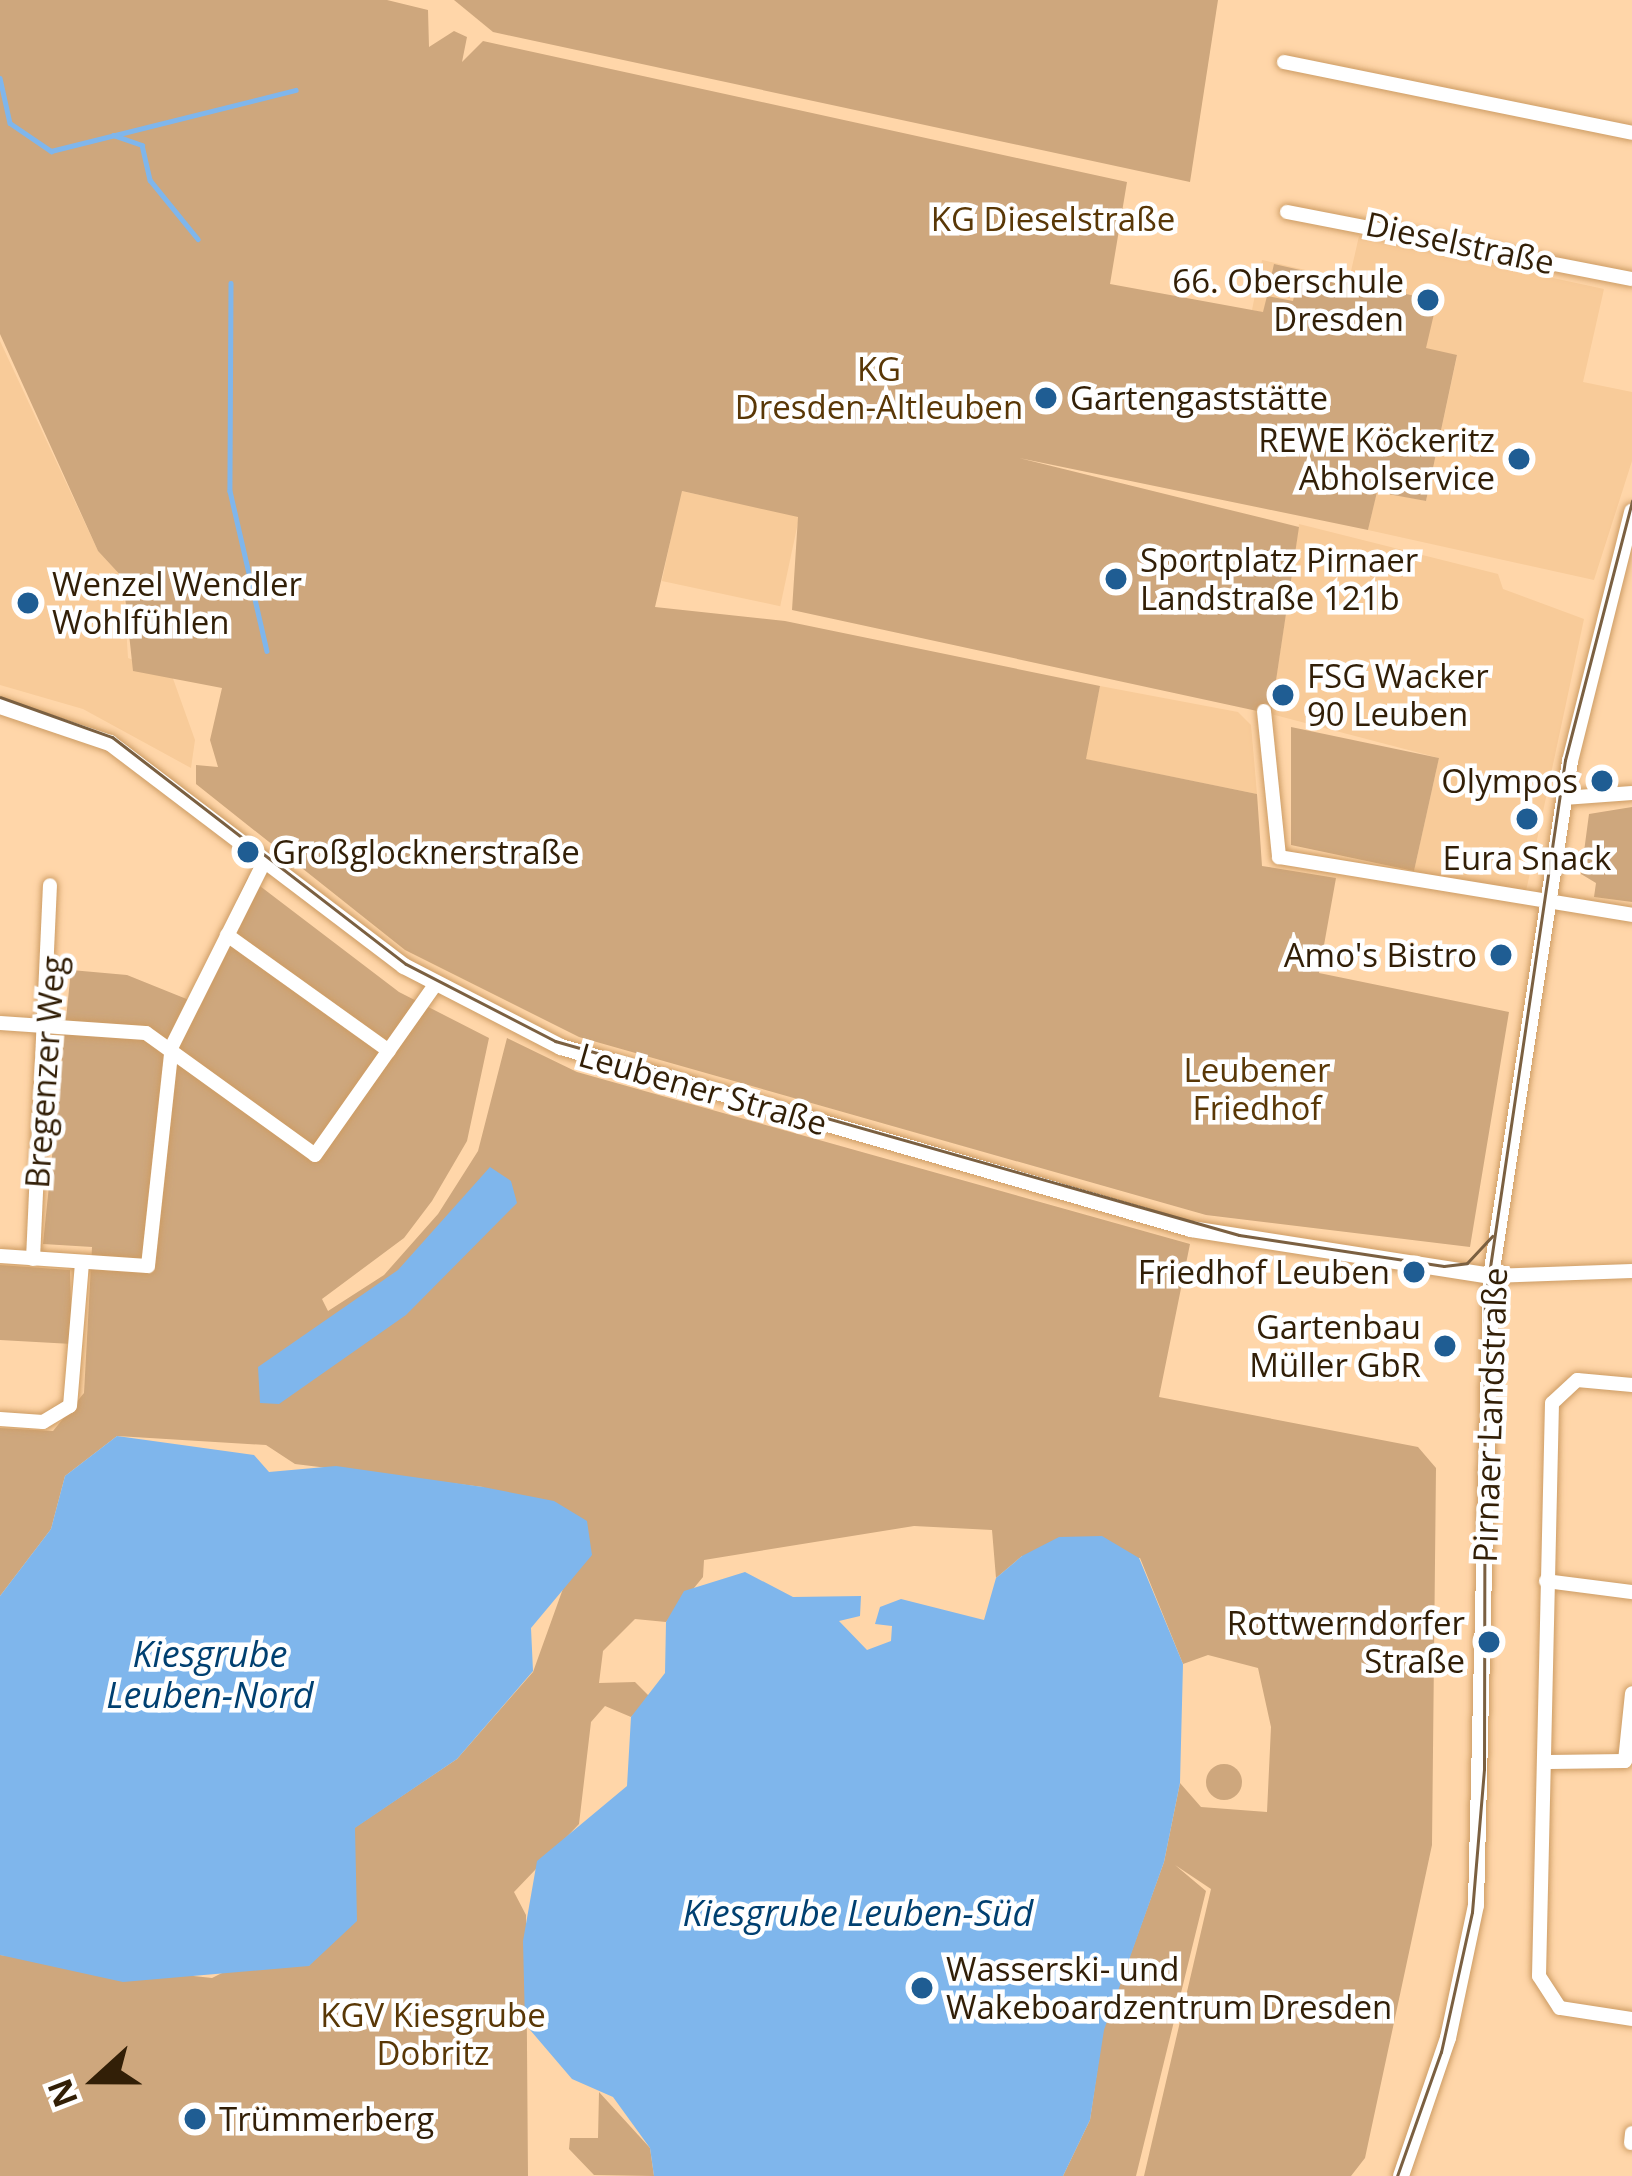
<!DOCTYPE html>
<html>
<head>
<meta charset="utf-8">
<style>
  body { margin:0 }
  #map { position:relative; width:1632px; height:2176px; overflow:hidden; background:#ffd6a9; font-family:"Open Sans",sans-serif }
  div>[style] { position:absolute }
  .built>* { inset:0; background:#f8cb99; transform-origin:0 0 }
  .green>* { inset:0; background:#cea77d }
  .round { border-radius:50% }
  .water>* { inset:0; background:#7fb6ec }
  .stream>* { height:4.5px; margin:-2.25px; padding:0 2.25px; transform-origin:2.25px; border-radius:2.25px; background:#7fb6ec }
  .roads { filter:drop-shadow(0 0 3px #cd9c64) drop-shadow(0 0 3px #cd9c64) }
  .minor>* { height:14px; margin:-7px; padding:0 7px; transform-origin:7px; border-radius:7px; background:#fff }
  .tertiary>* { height:16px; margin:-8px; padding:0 8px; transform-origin:8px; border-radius:8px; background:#fff }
  .tram>* { height:3px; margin:-1.5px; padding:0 1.5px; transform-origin:1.5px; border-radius:1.5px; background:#7b6041 }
  .dots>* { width:33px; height:33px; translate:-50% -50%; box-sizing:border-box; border:6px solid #fff; border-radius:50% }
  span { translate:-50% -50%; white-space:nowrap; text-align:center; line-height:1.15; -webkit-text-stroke:9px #fff; paint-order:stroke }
  .park-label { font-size:33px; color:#593706 }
  .street-label { font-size:33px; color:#321f07 }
  .poi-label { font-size:33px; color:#321f07 }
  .right { translate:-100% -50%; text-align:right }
  .left { translate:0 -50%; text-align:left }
  .water-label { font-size:36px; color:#004071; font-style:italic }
  .north { position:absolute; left:36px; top:2020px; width:120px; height:120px; -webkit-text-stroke:9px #fff; paint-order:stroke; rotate:249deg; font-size:33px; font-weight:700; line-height:48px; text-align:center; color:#321f07 }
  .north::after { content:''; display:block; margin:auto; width:42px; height:54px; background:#321f07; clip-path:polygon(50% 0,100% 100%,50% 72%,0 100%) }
</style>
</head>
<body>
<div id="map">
  <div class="built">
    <div style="clip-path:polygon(1359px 236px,1604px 289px,1583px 382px,1632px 392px,1632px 461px,1594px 580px,1368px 530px,1377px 491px,1426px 501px,1457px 356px,1252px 310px,1262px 260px,1349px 280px)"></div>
    <div style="clip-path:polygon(0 341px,98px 551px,123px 578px,128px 658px,171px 673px,195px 740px,191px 768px,83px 709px,0 685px)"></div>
    <div style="left:681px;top:491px;width:121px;height:92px;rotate:12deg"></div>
    <div style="clip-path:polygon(1299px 524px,1498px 574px,1503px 589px,1584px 619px,1525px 896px,1414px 871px,1439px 758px,1271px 714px)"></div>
    <div style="clip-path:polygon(1100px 686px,1238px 712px,1251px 725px,1257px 794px,1085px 759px)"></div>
  </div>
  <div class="green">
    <div style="clip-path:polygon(0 0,387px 0,428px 10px,429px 47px,454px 31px,467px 37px,462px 62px,483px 41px,1127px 182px,1110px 284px,1263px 312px,1267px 296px,1293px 301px,1297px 283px,1271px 277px,1274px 264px,1437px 301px,1426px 348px,1457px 355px,1426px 501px,1377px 492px,1368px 530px,1019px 458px,1299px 527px,1271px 714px,792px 610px,798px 517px,682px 491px,655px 607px,785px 621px,1100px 686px,1086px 759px,1257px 794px,1262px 866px,1336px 878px,1319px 973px,1509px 1012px,1470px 1247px,1206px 1215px,579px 1037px,405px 950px,196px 784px,196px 765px,218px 767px,210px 740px,222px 688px,133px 671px,123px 578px,98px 551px,0 334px)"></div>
    <div style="clip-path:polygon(454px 0,1218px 0,1190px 182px,493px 32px)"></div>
    <div style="clip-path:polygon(1291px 727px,1439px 758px,1414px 871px,1291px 845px)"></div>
    <div style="clip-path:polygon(1632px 807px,1632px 902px,1594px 897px,1596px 883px,1581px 874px,1589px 814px)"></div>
    <div style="clip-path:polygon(248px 877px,399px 992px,489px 1038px,467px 1141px,432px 1201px,404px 1238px,322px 1299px,328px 1311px,384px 1275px,438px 1214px,478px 1151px,507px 1038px,577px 1072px,1190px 1244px,1159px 1397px,1418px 1447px,1436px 1468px,1432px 1845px,1365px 2158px,1351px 2176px,1144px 2176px,1211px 1889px,1175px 1865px,1206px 1891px,1136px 2176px,1063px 2176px,1090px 2120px,1103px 2030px,1164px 1862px,1180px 1783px,1201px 1807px,1267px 1812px,1271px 1727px,1258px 1668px,1208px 1655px,1183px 1664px,1140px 1558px,1022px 1556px,996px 1578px,992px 1530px,914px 1526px,704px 1560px,703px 1577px,666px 1622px,635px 1619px,603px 1651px,599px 1683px,635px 1682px,651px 1698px,631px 1717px,605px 1706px,591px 1722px,579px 1824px,514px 1892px,526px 1915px,528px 2176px,0 2176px,0 1955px,212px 1978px,238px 1965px,309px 1966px,354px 1828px,457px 1759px,533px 1672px,565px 1583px,483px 1487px,295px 1464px,266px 1445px,117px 1436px,65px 1476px,51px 1529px,0 1596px,0 1428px,53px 1431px,84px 1393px,92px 1247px,43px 1244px,71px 970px,127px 975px,189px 1000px)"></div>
    <div style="clip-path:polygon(0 1265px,70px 1270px,72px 1344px,0 1340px)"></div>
    <div class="round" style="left:1206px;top:1764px;width:36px;height:36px"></div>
    <div style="clip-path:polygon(599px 2092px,650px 2148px,654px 2176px,594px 2175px,569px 2149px,570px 2138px,598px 2138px)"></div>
  </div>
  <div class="water">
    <div style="clip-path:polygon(490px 1167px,511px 1181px,517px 1203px,406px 1315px,279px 1404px,260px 1403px,258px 1367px,398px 1270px)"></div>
    <div style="clip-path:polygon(117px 1436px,254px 1455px,269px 1472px,336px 1466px,483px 1487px,554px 1501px,587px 1521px,592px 1555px,531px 1628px,533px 1671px,457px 1759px,355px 1828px,357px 1921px,309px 1966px,123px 1982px,0 1955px,0 1596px,51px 1529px,65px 1476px)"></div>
    <div style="clip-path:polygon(1102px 1536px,1139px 1558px,1183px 1664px,1180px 1783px,1164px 1862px,1104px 2030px,1090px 2120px,1063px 2176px,654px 2176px,650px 2148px,613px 2097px,572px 2079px,525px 2024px,523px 1941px,537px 1861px,627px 1786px,631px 1717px,665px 1673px,666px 1622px,684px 1591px,745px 1572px,793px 1597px,861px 1596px,860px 1616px,839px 1621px,867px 1650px,891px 1641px,892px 1626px,875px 1624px,880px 1607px,901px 1599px,984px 1620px,996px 1578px,1022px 1556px,1059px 1537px)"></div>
  </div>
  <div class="stream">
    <div style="left:0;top:78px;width:46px;rotate:77.5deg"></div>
    <div style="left:10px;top:123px;width:50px;rotate:34.3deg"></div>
    <div style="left:51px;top:151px;width:252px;rotate:-14deg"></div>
    <div style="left:113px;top:135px;width:31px;rotate:19deg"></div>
    <div style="left:142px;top:145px;width:36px;rotate:77deg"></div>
    <div style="left:150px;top:180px;width:76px;rotate:50.9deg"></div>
    <div style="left:231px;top:283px;width:208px;rotate:90.3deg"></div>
    <div style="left:230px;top:491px;width:164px;rotate:77deg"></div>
  </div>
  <div class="roads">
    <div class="minor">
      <div style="left:1284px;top:62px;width:355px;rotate:11.5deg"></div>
      <div style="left:1287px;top:212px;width:351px;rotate:11deg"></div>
      <div style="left:1264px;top:711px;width:147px;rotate:84.1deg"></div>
      <div style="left:1279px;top:857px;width:358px;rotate:9.3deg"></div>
      <div style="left:1564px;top:798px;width:68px;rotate:-4.2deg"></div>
      <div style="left:227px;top:935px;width:199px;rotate:35.6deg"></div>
      <div style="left:0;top:1023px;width:146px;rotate:3.9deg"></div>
      <div style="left:146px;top:1033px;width:208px;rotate:35.8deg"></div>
      <div style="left:315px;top:1155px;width:207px;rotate:-54.8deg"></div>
      <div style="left:0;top:1256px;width:148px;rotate:3.9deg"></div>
      <div style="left:148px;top:1266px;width:221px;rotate:-83.8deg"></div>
      <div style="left:172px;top:1046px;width:208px;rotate:-63.4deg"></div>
      <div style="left:33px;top:1259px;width:374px;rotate:-87.4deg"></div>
      <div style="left:1491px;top:1276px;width:141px;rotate:-2deg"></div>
      <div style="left:1632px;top:1385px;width:55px;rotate:-174.8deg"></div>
      <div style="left:1577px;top:1380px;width:34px;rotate:137deg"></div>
      <div style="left:1552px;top:1403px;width:573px;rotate:91.3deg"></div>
      <div style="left:1539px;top:1976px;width:38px;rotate:57deg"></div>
      <div style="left:1560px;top:2008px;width:73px;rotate:8.7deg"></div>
      <div style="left:0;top:1419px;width:43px;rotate:4deg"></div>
      <div style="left:43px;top:1422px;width:31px;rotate:-31deg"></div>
      <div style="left:70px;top:1406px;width:144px;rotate:-85.2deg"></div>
      <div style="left:1546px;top:1581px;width:87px;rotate:7.3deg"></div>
      <div style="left:1549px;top:1762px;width:76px;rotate:-0.8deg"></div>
      <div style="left:1625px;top:1761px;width:68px;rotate:-84.1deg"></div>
      <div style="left:1631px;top:2143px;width:10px;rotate:-84deg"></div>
    </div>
    <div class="tertiary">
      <div style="left:0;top:706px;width:116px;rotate:18.6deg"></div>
      <div style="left:110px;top:743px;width:369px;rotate:37.2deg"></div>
      <div style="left:404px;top:966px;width:177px;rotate:27.3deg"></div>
      <div style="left:561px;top:1047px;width:656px;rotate:16.11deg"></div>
      <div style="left:1191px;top:1229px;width:304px;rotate:8.9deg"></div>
      <div style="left:1401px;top:2176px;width:146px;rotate:-71.2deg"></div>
      <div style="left:1448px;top:2038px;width:136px;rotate:-78.1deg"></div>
      <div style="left:1476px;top:1905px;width:629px;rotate:-88.63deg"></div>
      <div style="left:1491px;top:1276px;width:521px;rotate:-81.28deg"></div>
      <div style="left:1570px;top:761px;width:257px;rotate:-76deg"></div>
    </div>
  </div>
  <div class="tram">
    <div style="left:0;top:697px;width:119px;rotate:19.7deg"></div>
    <div style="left:112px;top:737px;width:371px;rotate:37.7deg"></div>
    <div style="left:406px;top:964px;width:168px;rotate:27.3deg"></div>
    <div style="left:555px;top:1041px;width:711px;rotate:15.83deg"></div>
    <div style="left:1239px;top:1235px;width:207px;rotate:8.6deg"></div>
    <div style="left:1444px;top:1266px;width:23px;rotate:-7deg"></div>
    <div style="left:1467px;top:1263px;width:37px;rotate:-47deg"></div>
    <div style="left:1397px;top:2176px;width:132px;rotate:-70.5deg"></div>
    <div style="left:1441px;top:2052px;width:143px;rotate:-77.5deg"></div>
    <div style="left:1472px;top:1912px;width:144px;rotate:-85.2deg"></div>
    <div style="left:1484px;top:1769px;width:468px;rotate:-89.9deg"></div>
    <div style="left:1485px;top:1301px;width:547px;rotate:-81.59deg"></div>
    <div style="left:1565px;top:760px;width:268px;rotate:-75.5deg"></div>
  </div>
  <div class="dots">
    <div style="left:1428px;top:300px;background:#1f5d93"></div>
    <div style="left:1046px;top:398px;background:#1f5d93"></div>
    <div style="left:1519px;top:459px;background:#1f5d93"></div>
    <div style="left:1116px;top:579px;background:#1f5d93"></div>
    <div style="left:28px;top:603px;background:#1f5d93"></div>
    <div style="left:1283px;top:695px;background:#1f5d93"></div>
    <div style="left:1602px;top:781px;background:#1f5d93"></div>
    <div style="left:1527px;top:819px;background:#1f5d93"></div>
    <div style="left:248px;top:852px;background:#1f5d93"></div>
    <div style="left:1501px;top:955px;background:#1f5d93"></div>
    <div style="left:1414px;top:1272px;background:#1f5d93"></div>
    <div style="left:1445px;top:1346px;background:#1f5d93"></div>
    <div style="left:1489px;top:1642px;background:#1f5d93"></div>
    <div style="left:922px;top:1988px;background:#1f5d93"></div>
    <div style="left:195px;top:2119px;background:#1f5d93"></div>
  </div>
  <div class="park-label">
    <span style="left:1053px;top:219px">KG Dieselstraße</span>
    <span style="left:879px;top:388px">KG<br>Dresden-Altleuben</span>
    <span style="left:1257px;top:1089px">Leubener<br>Friedhof</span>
    <span style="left:433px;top:2034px">KGV Kiesgrube<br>Dobritz</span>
  </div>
  <div class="street-label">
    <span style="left:1460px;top:243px;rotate:12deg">Dieselstraße</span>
    <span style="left:45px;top:1072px;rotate:-86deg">Bregenzer Weg</span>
    <span style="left:703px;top:1089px;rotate:16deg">Leubener Straße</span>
    <span style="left:1490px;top:1415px;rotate:-88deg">Pirnaer Landstraße</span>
  </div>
  <div class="poi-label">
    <span class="right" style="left:1404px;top:300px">66. Oberschule<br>Dresden</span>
    <span class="left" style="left:1070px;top:398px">Gartengaststätte</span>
    <span class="right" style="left:1495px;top:459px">REWE Köckeritz<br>Abholservice</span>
    <span class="left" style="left:1140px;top:579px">Sportplatz Pirnaer<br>Landstraße 121b</span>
    <span class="left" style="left:52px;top:603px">Wenzel Wendler<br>Wohlfühlen</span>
    <span class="left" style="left:1307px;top:695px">FSG Wacker<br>90 Leuben</span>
    <span class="right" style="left:1578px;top:781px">Olympos</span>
    <span class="left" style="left:272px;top:852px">Großglocknerstraße</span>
    <span style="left:1527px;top:858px">Eura Snack</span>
    <span class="right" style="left:1477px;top:955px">Amo's Bistro</span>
    <span class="right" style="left:1390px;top:1272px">Friedhof Leuben</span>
    <span class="right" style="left:1421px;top:1346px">Gartenbau<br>Müller GbR</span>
    <span class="right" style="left:1465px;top:1642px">Rottwerndorfer<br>Straße</span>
    <span class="left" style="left:946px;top:1988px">Wasserski- und<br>Wakeboardzentrum Dresden</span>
    <span class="left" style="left:219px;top:2119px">Trümmerberg</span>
  </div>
  <div class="water-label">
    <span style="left:210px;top:1674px">Kiesgrube<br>Leuben-Nord</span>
    <span style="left:858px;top:1913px">Kiesgrube Leuben-Süd</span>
  </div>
  <div class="north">N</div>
</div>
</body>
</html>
